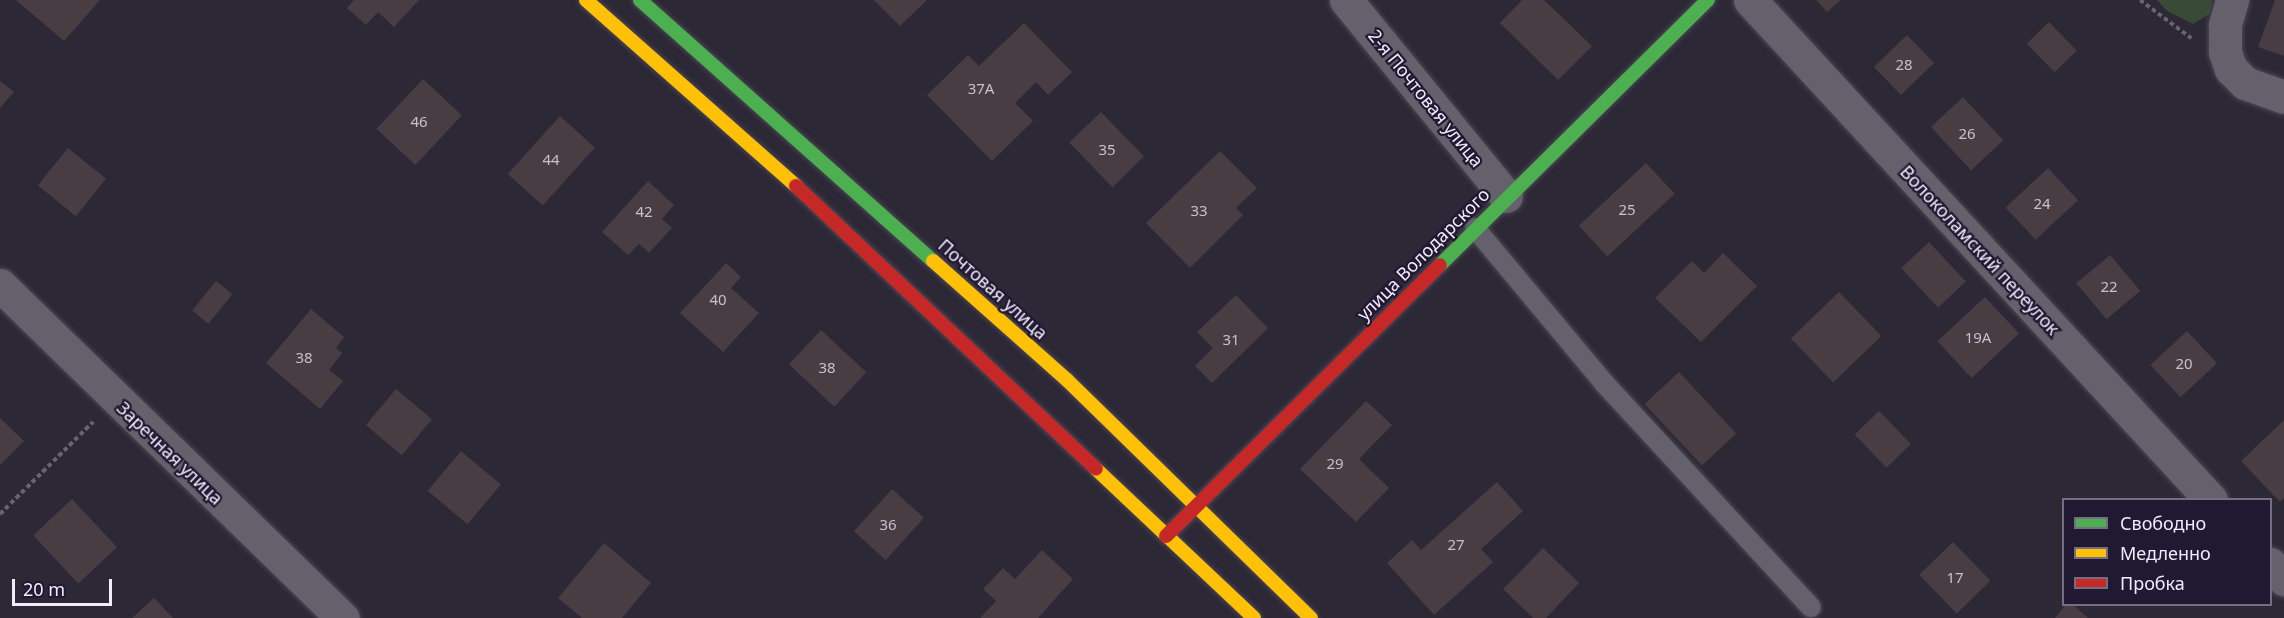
<!DOCTYPE html>
<html>
<head>
<meta charset="utf-8">
<style>
  body { margin:0 }
  #map { position:relative; width:2284px; height:618px; overflow:hidden; background:#2d2836; font-family:"Noto Sans",sans-serif }
  div>[style] { position:absolute }
  .green>* { inset:0; background:#394b35 }
  .building>* { inset:0; background:#483d42; transform-origin:0 0 }
  .path>* { height:4px; margin-top:-2px; transform-origin:0; background:repeating-linear-gradient(90deg,#68646e 0 4.5px,transparent 0 7.5px) }
  .roads { filter:drop-shadow(0 0 2px #4a4652) drop-shadow(0 0 2px #4a4652) }
  .lane>* { height:20px; margin:-10px; padding:0 10px; transform-origin:10px; border-radius:10px; background:#64616c }
  .street>* { height:33px; margin:-16.5px; padding:0 16.5px; transform-origin:16.5px; border-radius:16.5px; background:#64616c }
  .fast>* { height:14px; margin:-7px; padding:0 7px; transform-origin:7px; border-radius:7px; background:#4caf50 }
  .slow>* { height:14px; margin:-7px; padding:0 7px; transform-origin:7px; border-radius:7px; background:#ffc107 }
  .jam>* { height:14px; margin:-7px; padding:0 7px; transform-origin:7px; border-radius:7px; background:#c62828 }
  span { translate:-50% -50%; white-space:nowrap; text-align:center; line-height:1.15; -webkit-text-stroke:4.5px #211831; paint-order:stroke }
  .number-label { font-size:15px; color:#c7c0ce }
  .number-label span { -webkit-text-stroke-width:0 }
  .street-label { font-size:18px; color:#f1ecfd }
  .legend { position:absolute; left:2062px; top:498px; width:210px; height:108px; box-sizing:border-box; background:#211831; border:2px solid #746d83; margin:0; padding:8px 10px; list-style:none; font-size:18px; color:#f1ecfd }
  .legend li { display:flex; align-items:center; gap:12px; height:30px }
  .legend b { width:30px; border:2px solid #746d83 }
  .scale { position:absolute; left:12px; top:579px; width:100px; height:27px; box-sizing:border-box; border:3px solid #f1ecfd; border-top:0; padding-left:8px; font-size:18px; line-height:21px; white-space:nowrap; color:#f1ecfd; -webkit-text-stroke:4px #211831; paint-order:stroke }
</style>
</head>
<body>
<div id="map">
  <div class="green">
    <div style="clip-path:polygon(2157px 0,2212px 0,2212px 3px,2210px 14px,2193px 24px,2167px 11px)"></div>
  </div>
  <div class="building">
    <div style="clip-path:polygon(16px 0,100px 0,64px 41px)"></div>
    <div style="clip-path:polygon(354px 0,419px 0,394px 27px,378px 12px,366px 25px,347px 8px)"></div>
    <div style="clip-path:polygon(874px 0,927px 0,900px 26px)"></div>
    <div style="clip-path:polygon(1522px 0,1544px 0,1592px 46px,1558px 80px,1500px 23px)"></div>
    <div style="clip-path:polygon(1816px 0,1841px 0,1827px 12px)"></div>
    <div style="clip-path:polygon(2275px 0,2284px 0,2284px 56px,2258px 47px)"></div>
    <div style="left:2049px;top:22px;width:40px;height:31px;rotate:46deg"></div>
    <div style="clip-path:polygon(1024px 23px,1072px 72px,1048px 95px,1036px 82px,1015px 103px,1033px 121px,992px 161px,927px 95px,968px 55px,979px 66px)"></div>
    <div style="left:1907px;top:35px;width:39px;height:46px;rotate:46deg"></div>
    <div style="left:423px;top:79px;width:53px;height:68px;rotate:43deg"></div>
    <div style="clip-path:polygon(0 81px,14px 92px,0 108px)"></div>
    <div style="left:1963px;top:97px;width:59px;height:44px;rotate:47deg"></div>
    <div style="left:1101px;top:112px;width:62px;height:44px;rotate:46deg"></div>
    <div style="left:560px;top:116px;width:47px;height:78px;rotate:42deg"></div>
    <div style="left:68px;top:148px;width:49px;height:48px;rotate:39deg"></div>
    <div style="clip-path:polygon(1220px 151px,1257px 188px,1236px 208px,1243px 215px,1190px 268px,1146px 223px)"></div>
    <div style="left:1646px;top:163px;width:42px;height:92px;rotate:47deg"></div>
    <div style="left:2048px;top:168px;width:44px;height:58px;rotate:47deg"></div>
    <div style="clip-path:polygon(648px 181px,674px 205px,662px 219px,672px 228px,649px 253px,639px 244px,628px 255px,602px 232px)"></div>
    <div style="left:1929px;top:242px;width:54px;height:38px;rotate:47deg"></div>
    <div style="clip-path:polygon(1723px 253px,1757px 286px,1701px 342px,1655px 298px,1692px 261px,1704px 273px)"></div>
    <div style="left:2110px;top:255px;width:47px;height:44px;rotate:50deg"></div>
    <div style="clip-path:polygon(726px 263px,741px 277px,731px 288px,759px 313px,723px 352px,680px 313px)"></div>
    <div style="left:216px;top:281px;width:21px;height:38px;rotate:39deg"></div>
    <div style="left:1839px;top:292px;width:61px;height:67px;rotate:46deg"></div>
    <div style="clip-path:polygon(1236px 295px,1268px 328px,1212px 383px,1195px 366px,1213px 348px,1197px 332px)"></div>
    <div style="left:1985px;top:297px;width:50px;height:65px;rotate:47deg"></div>
    <div style="clip-path:polygon(311px 309px,344px 337px,336px 348px,342px 353px,329px 370px,343px 381px,320px 409px,266px 363px)"></div>
    <div style="left:821px;top:330px;width:62px;height:47px;rotate:43deg"></div>
    <div style="left:2187px;top:331px;width:44px;height:50px;rotate:47deg"></div>
    <div style="left:1679px;top:372px;width:84px;height:47px;rotate:47deg"></div>
    <div style="left:396px;top:389px;width:47px;height:47px;rotate:40deg"></div>
    <div style="clip-path:polygon(1366px 401px,1392px 425px,1359px 459px,1389px 488px,1356px 522px,1300px 469px)"></div>
    <div style="left:1879px;top:411px;width:46px;height:34px;rotate:46deg"></div>
    <div style="clip-path:polygon(0 418px,24px 441px,0 465px)"></div>
    <div style="clip-path:polygon(2284px 420px,2284px 498px,2280px 502px,2241px 461px)"></div>
    <div style="left:461px;top:451px;width:52px;height:52px;rotate:40deg"></div>
    <div style="clip-path:polygon(1497px 482px,1523px 511px,1481px 549px,1493px 562px,1434px 615px,1387px 563px,1412px 540px,1421px 550px)"></div>
    <div style="left:892px;top:489px;width:43px;height:57px;rotate:42deg"></div>
    <div style="left:72px;top:499px;width:66px;height:53px;rotate:47deg"></div>
    <div style="left:1953px;top:542px;width:54px;height:47px;rotate:46deg"></div>
    <div style="clip-path:polygon(604px 543px,651px 583px,622px 618px,582px 618px,558px 598px)"></div>
    <div style="clip-path:polygon(1543px 548px,1579px 583px,1546px 618px,1533px 618px,1503px 589px)"></div>
    <div style="clip-path:polygon(1042px 550px,1073px 579px,1038px 618px,980px 618px,996px 601px,983px 589px,1003px 568px,1015px 579px)"></div>
    <div style="clip-path:polygon(154px 598px,173px 618px,132px 618px)"></div>
    <div style="clip-path:polygon(2066px 604px,2072px 604px,2088px 618px,2055px 618px)"></div>
  </div>
  <div class="path">
    <div style="left:2140px;top:0;width:64px;rotate:36.7deg"></div>
    <div style="left:0;top:514px;width:131px;rotate:-44.7deg"></div>
  </div>
  <div class="roads">
    <div class="lane">
      <div style="left:1475px;top:228px;width:202px;rotate:50.2deg"></div>
      <div style="left:1604px;top:383px;width:305px;rotate:47.3deg"></div>
    </div>
    <div class="street">
      <div style="left:1346px;top:0;width:253px;rotate:50.8deg"></div>
      <div style="left:1750px;top:0;width:680px;rotate:47.32deg"></div>
      <div style="left:2232px;top:0;width:26px;rotate:106deg"></div>
      <div style="left:2225px;top:25px;width:27px;rotate:90deg"></div>
      <div style="left:2225px;top:52px;width:18px;rotate:71deg"></div>
      <div style="left:2231px;top:69px;width:20px;rotate:45deg"></div>
      <div style="left:2245px;top:83px;width:41px;rotate:19.7deg"></div>
      <div style="left:0;top:285px;width:478px;rotate:44.2deg"></div>
      <div style="left:2270px;top:564px;width:21px;rotate:47deg"></div>
    </div>
    <div class="fast">
      <div style="left:640px;top:0;width:392px;rotate:41.7deg"></div>
      <div style="left:1440px;top:265px;width:377px;rotate:-44.7deg"></div>
    </div>
    <div class="slow">
      <div style="left:586px;top:0;width:281px;rotate:41.5deg"></div>
      <div style="left:933px;top:261px;width:179px;rotate:41.6deg"></div>
      <div style="left:1067px;top:380px;width:341px;rotate:44.3deg"></div>
      <div style="left:1096px;top:469px;width:217px;rotate:43.3deg"></div>
    </div>
    <div class="jam">
      <div style="left:796px;top:186px;width:412px;rotate:43.3deg"></div>
      <div style="left:1166px;top:536px;width:385px;rotate:-44.7deg"></div>
    </div>
  </div>
  <div class="number-label">
    <span style="left:1904px;top:65px">28</span>
    <span style="left:981px;top:89px">37А</span>
    <span style="left:419px;top:122px">46</span>
    <span style="left:1967px;top:134px">26</span>
    <span style="left:1107px;top:150px">35</span>
    <span style="left:551px;top:160px">44</span>
    <span style="left:2042px;top:204px">24</span>
    <span style="left:1627px;top:210px">25</span>
    <span style="left:1199px;top:211px">33</span>
    <span style="left:644px;top:212px">42</span>
    <span style="left:2109px;top:287px">22</span>
    <span style="left:718px;top:300px">40</span>
    <span style="left:1978px;top:338px">19А</span>
    <span style="left:1231px;top:340px">31</span>
    <span style="left:304px;top:358px">38</span>
    <span style="left:2184px;top:364px">20</span>
    <span style="left:827px;top:368px">38</span>
    <span style="left:1335px;top:464px">29</span>
    <span style="left:888px;top:525px">36</span>
    <span style="left:1456px;top:545px">27</span>
    <span style="left:1955px;top:578px">17</span>
  </div>
  <div class="street-label">
    <span style="left:1426px;top:98px;rotate:51deg">2-я Почтовая улица</span>
    <span style="left:1980px;top:250px;rotate:47deg">Волоколамский переулок</span>
    <span style="left:1423px;top:254px;rotate:-45deg">улица Володарского</span>
    <span style="left:993px;top:289px;rotate:42deg">Почтовая улица</span>
    <span style="left:170px;top:453px;rotate:44deg">Заречная улица</span>
  </div>
  <ul class="legend">
  <li><b style="height:8px;background:#4caf50"></b>Свободно</li>
  <li><b style="height:8px;background:#ffc107"></b>Медленно</li>
  <li><b style="height:8px;background:#c62828"></b>Пробка</li>
  </ul>
  <div class="scale">20 m</div>
</div>
</body>
</html>
